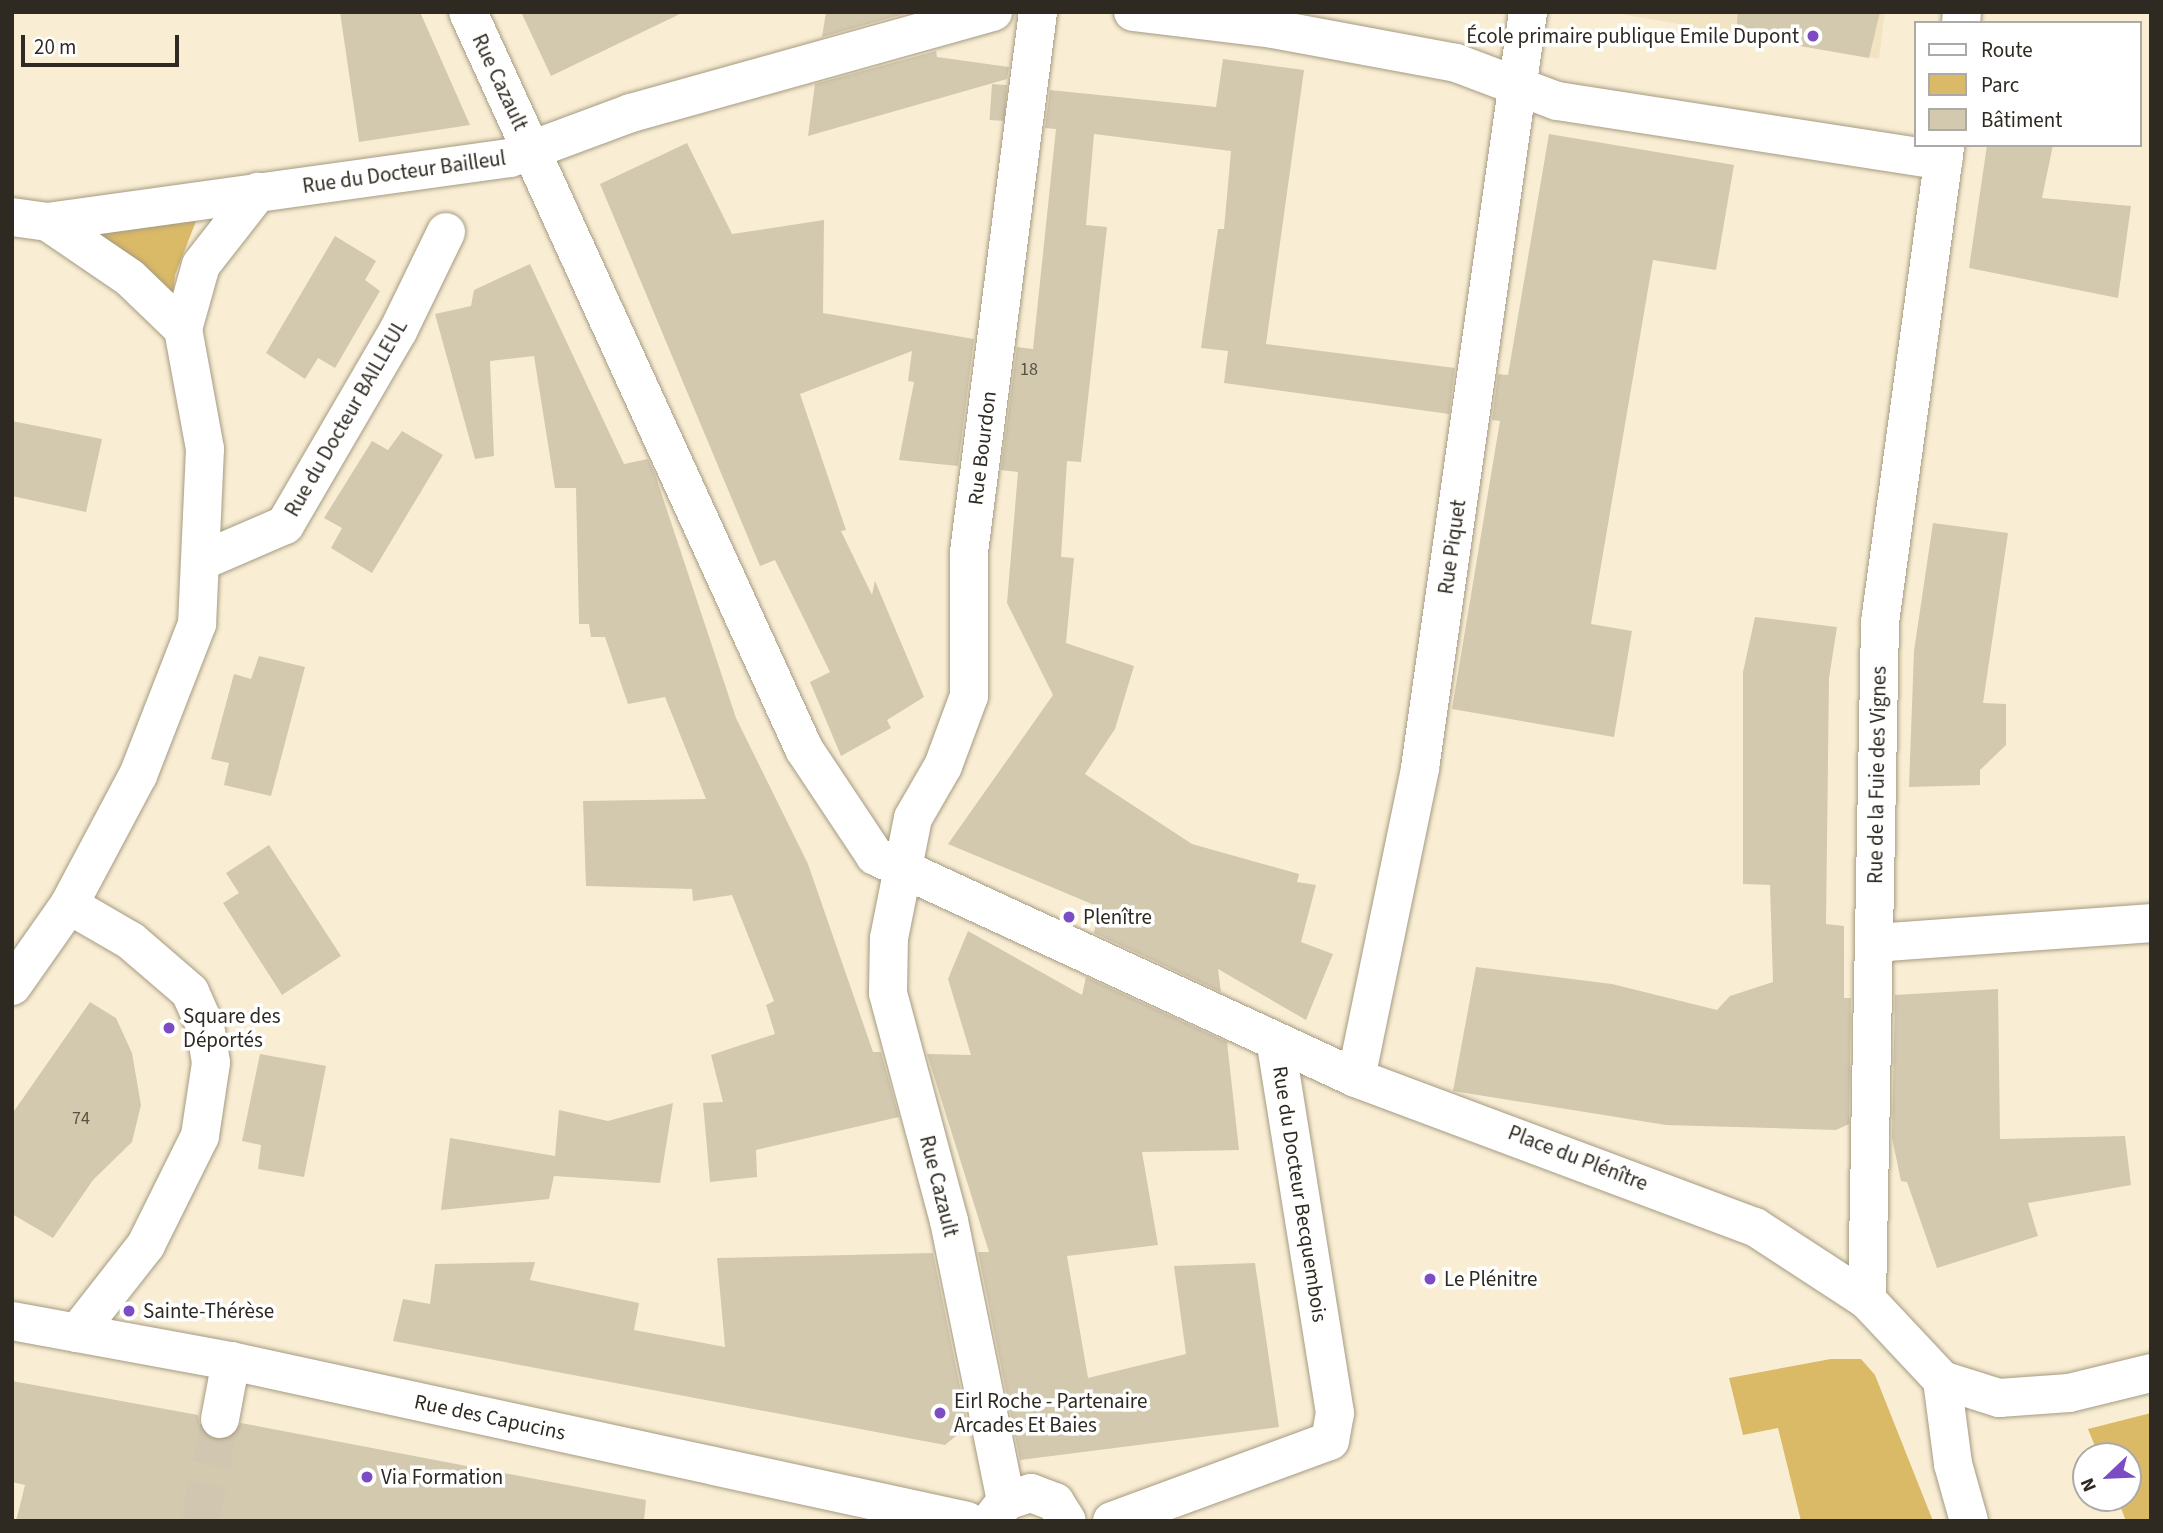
<!DOCTYPE html>
<html>
<head>
<meta charset="utf-8">
<style>
  body { margin:0 }
  #map { position:relative; width:2163px; height:1533px; overflow:hidden; background:#f9eed4; font-family:"Source Sans 3",sans-serif }
  div>[style] { position:absolute }
  .built>* { inset:0; background:#f2e4c2 }
  .green>* { inset:0; background:#dab967 }
  .building>* { inset:0; background:#d3c9af; transform-origin:0 0 }
  .minor-tunnel>* { height:38px; margin-top:-19px; transform-origin:0; background:repeating-linear-gradient(90deg,#d1c7b0 0 38px,transparent 0 57px) }
  .roads { filter:drop-shadow(0 0 2px #a59b82) drop-shadow(0 0 2px #a59b82) }
  .minor>* { height:38px; margin:-19px; padding:0 19px; transform-origin:19px; border-radius:19px; background:#fff }
  .dots>* { width:19px; height:19px; translate:-50% -50%; box-sizing:border-box; border:4px solid #fff; border-radius:50% }
  span { translate:-50% -50%; white-space:nowrap; text-align:center; line-height:1.15; -webkit-text-stroke:7px #fff; paint-order:stroke }
  .number-label { font-size:18px; color:#585244 }
  .number-label span { -webkit-text-stroke-width:0 }
  .poi-label { font-size:21px; color:#2f2a21 }
  .right { translate:-100% -50%; text-align:right }
  .left { translate:0 -50%; text-align:left }
  .street-label { font-size:21px; color:#2f2a21 }
  .frame { position:absolute; inset:0; border:14px solid #2f2a21; pointer-events:none }
  .legend { position:absolute; left:1914px; top:21px; width:228px; height:126px; box-sizing:border-box; background:#fff; border:2px solid #acaaa6; margin:0; padding:9px 12px; list-style:none; font-size:21px; color:#2f2a21 }
  .legend li { display:flex; align-items:center; gap:14px; height:35px }
  .legend b { width:35px; border:2px solid #acaaa6 }
  .north { position:absolute; left:2072px; top:1442px; width:70px; height:70px; box-sizing:border-box; background:#fff; border:2px solid #acaaa6; border-radius:50%; rotate:247deg; font-size:19px; font-weight:700; line-height:28px; text-align:center; color:#2f2a21 }
  .north::after { content:''; display:block; margin:auto; width:24px; height:32px; background:#7b4cc4; clip-path:polygon(50% 0,100% 100%,50% 72%,0 100%) }
  .scale { position:absolute; left:21px; top:35px; width:158px; height:32px; box-sizing:border-box; border:4px solid #2f2a21; border-top:0; padding-left:9px; font-size:21px; line-height:24px; white-space:nowrap; color:#2f2a21; -webkit-text-stroke:5px #fff; paint-order:stroke }
</style>
</head>
<body>
<div id="map">
  <div class="built">
    <div style="clip-path:polygon(1609px 12px,1885px 12px,1879px 59px)"></div>
  </div>
  <div class="green">
    <div style="clip-path:polygon(198px 216px,175px 275px,172px 304px,85px 227px)"></div>
    <div style="clip-path:polygon(1831px 1359px,1861px 1359px,1875px 1375px,1933px 1521px,1801px 1521px,1778px 1428px,1743px 1435px,1729px 1378px)"></div>
    <div style="clip-path:polygon(2151px 1413px,2151px 1521px,2126px 1521px,2117px 1498px,2128px 1498px,2128px 1456px,2099px 1456px,2088px 1429px)"></div>
  </div>
  <div class="building">
    <div style="clip-path:polygon(340px 12px,420px 12px,470px 125px,359px 142px)"></div>
    <div style="clip-path:polygon(521px 12px,684px 12px,551px 76px)"></div>
    <div style="clip-path:polygon(826px 12px,911px 12px,822px 37px)"></div>
    <div style="clip-path:polygon(1738px 12px,1880px 12px,1869px 58px,1736px 35px)"></div>
    <div style="clip-path:polygon(936px 51px,937px 57px,1009px 67px,1007px 79px,808px 136px,815px 84px)"></div>
    <div style="clip-path:polygon(1223px 59px,1304px 70px,1266px 344px,1455px 368px,1449px 414px,1224px 383px,1228px 351px,1201px 348px,1218px 229px,1224px 229px,1231px 151px,1094px 134px,1086px 225px,1107px 227px,1081px 462px,1067px 461px,1061px 557px,1074px 558px,1066px 643px,1134px 666px,1115px 729px,1085px 774px,1192px 844px,1299px 874px,1297px 882px,1316px 885px,1301px 942px,1333px 954px,1306px 1020px,1218px 969px,1221px 992px,1094px 933px,1099px 907px,948px 844px,1053px 695px,1007px 603px,1018px 472px,1001px 470px,1017px 347px,1033px 349px,1056px 129px,1045px 128px,1050px 90px,1216px 107px)"></div>
    <div style="left:992px;top:84px;width:15px;height:36px;rotate:4deg"></div>
    <div style="clip-path:polygon(1549px 134px,1734px 165px,1716px 270px,1653px 260px,1591px 624px,1632px 631px,1614px 737px,1452px 709px,1500px 421px,1492px 420px,1498px 374px,1508px 375px)"></div>
    <div style="clip-path:polygon(687px 143px,732px 234px,824px 220px,823px 313px,974px 339px,958px 466px,899px 460px,914px 382px,908px 381px,912px 351px,800px 394px,846px 530px,841px 531px,872px 595px,875px 581px,924px 697px,887px 720px,891px 728px,841px 756px,810px 682px,830px 672px,775px 560px,760px 566px,600px 184px)"></div>
    <div style="clip-path:polygon(1987px 145px,2053px 145px,2042px 198px,2131px 206px,2118px 298px,1969px 268px)"></div>
    <div style="clip-path:polygon(335px 236px,376px 261px,365px 280px,380px 291px,335px 368px,318px 358px,305px 379px,266px 353px)"></div>
    <div style="clip-path:polygon(530px 264px,624px 464px,648px 459px,655px 474px,736px 718px,808px 864px,873px 1052px,881px 1052px,899px 1117px,756px 1150px,757px 1177px,710px 1182px,703px 1103px,723px 1102px,711px 1055px,775px 1034px,766px 1005px,774px 1001px,732px 895px,693px 901px,692px 889px,586px 886px,583px 801px,706px 799px,665px 697px,628px 704px,605px 637px,591px 637px,589px 624px,579px 624px,576px 488px,555px 488px,534px 356px,490px 361px,494px 456px,475px 459px,435px 314px,471px 306px,474px 290px)"></div>
    <div style="clip-path:polygon(12px 421px,102px 439px,86px 512px,12px 496px)"></div>
    <div style="clip-path:polygon(402px 431px,443px 455px,372px 573px,331px 548px,342px 528px,324px 518px,372px 441px,388px 450px)"></div>
    <div style="clip-path:polygon(1933px 523px,2008px 533px,1983px 703px,2006px 704px,2006px 745px,1980px 770px,1980px 785px,1909px 787px,1914px 651px)"></div>
    <div style="clip-path:polygon(1755px 617px,1837px 627px,1829px 678px,1826px 924px,1844px 926px,1844px 998px,1851px 998px,1849px 1124px,1836px 1130px,1666px 1125px,1453px 1091px,1476px 967px,1612px 984px,1717px 1010px,1730px 996px,1773px 982px,1770px 885px,1743px 884px,1743px 672px)"></div>
    <div style="clip-path:polygon(259px 656px,305px 667px,271px 796px,224px 785px,229px 763px,211px 759px,234px 674px,251px 679px)"></div>
    <div style="clip-path:polygon(269px 845px,341px 956px,282px 995px,223px 903px,239px 893px,226px 873px)"></div>
    <div style="clip-path:polygon(968px 931px,1082px 995px,1086px 977px,1227px 1042px,1239px 1150px,1142px 1152px,1158px 1245px,1067px 1256px,1088px 1378px,1186px 1354px,1174px 1266px,1255px 1263px,1279px 1427px,1020px 1460px,978px 1252px,989px 1252px,927px 1054px,971px 1055px,948px 979px)"></div>
    <div style="clip-path:polygon(1998px 989px,2000px 1139px,2125px 1136px,2131px 1185px,2028px 1203px,2038px 1236px,1937px 1268px,1907px 1182px,1901px 1181px,1892px 1138px,1895px 995px)"></div>
    <div style="clip-path:polygon(90px 1002px,116px 1018px,132px 1053px,141px 1105px,132px 1142px,93px 1180px,53px 1238px,12px 1214px,12px 1114px)"></div>
    <div style="clip-path:polygon(260px 1054px,326px 1066px,304px 1177px,258px 1169px,261px 1145px,242px 1141px)"></div>
    <div style="clip-path:polygon(673px 1103px,660px 1183px,554px 1176px,549px 1199px,441px 1210px,450px 1138px,555px 1156px,559px 1110px,608px 1121px)"></div>
    <div style="clip-path:polygon(933px 1253px,968px 1426px,945px 1445px,393px 1341px,403px 1299px,430px 1304px,435px 1264px,535px 1262px,530px 1280px,639px 1303px,634px 1330px,725px 1347px,717px 1258px)"></div>
    <div style="clip-path:polygon(12px 1381px,198px 1415px,200px 1427px,215px 1440px,228px 1439px,241px 1423px,646px 1500px,644px 1521px,16px 1521px,25px 1485px,12px 1482px)"></div>
  </div>
  <div class="minor-tunnel">
    <div style="left:200px;top:1521px;width:104px;rotate:-78.9deg"></div>
  </div>
  <div class="roads">
    <div class="minor">
      <div style="left:468px;top:12px;width:810px;rotate:65.49deg"></div>
      <div style="left:804px;top:749px;width:128px;rotate:56.4deg"></div>
      <div style="left:875px;top:856px;width:530px;rotate:24.78deg"></div>
      <div style="left:1356px;top:1078px;width:426px;rotate:20.5deg"></div>
      <div style="left:1755px;top:1227px;width:134px;rotate:33.1deg"></div>
      <div style="left:1867px;top:1300px;width:110px;rotate:46.8deg"></div>
      <div style="left:1942px;top:1380px;width:60px;rotate:17.5deg"></div>
      <div style="left:1999px;top:1398px;width:70px;rotate:-4.1deg"></div>
      <div style="left:2069px;top:1393px;width:84px;rotate:-13.7deg"></div>
      <div style="left:1133px;top:12px;width:141px;rotate:6.9deg"></div>
      <div style="left:1273px;top:29px;width:186px;rotate:10.5deg"></div>
      <div style="left:1456px;top:63px;width:108px;rotate:20.6deg"></div>
      <div style="left:1557px;top:101px;width:391px;rotate:8.8deg"></div>
      <div style="left:1961px;top:23px;width:11px;rotate:-85deg"></div>
      <div style="left:12px;top:217px;width:36px;rotate:8deg"></div>
      <div style="left:48px;top:222px;width:99px;rotate:34.3deg"></div>
      <div style="left:130px;top:278px;width:74px;rotate:43.9deg"></div>
      <div style="left:183px;top:329px;width:122px;rotate:79.6deg"></div>
      <div style="left:205px;top:449px;width:175px;rotate:92.6deg"></div>
      <div style="left:197px;top:624px;width:162px;rotate:111.3deg"></div>
      <div style="left:138px;top:775px;width:147px;rotate:118deg"></div>
      <div style="left:69px;top:905px;width:99px;rotate:125.1deg"></div>
      <div style="left:48px;top:222px;width:466px;rotate:-7.9deg"></div>
      <div style="left:510px;top:158px;width:129px;rotate:-20.4deg"></div>
      <div style="left:631px;top:113px;width:376px;rotate:-15.6deg"></div>
      <div style="left:183px;top:329px;width:66px;rotate:-74.3deg"></div>
      <div style="left:201px;top:265px;width:93px;rotate:-52deg"></div>
      <div style="left:204px;top:560px;width:88px;rotate:-23.4deg"></div>
      <div style="left:285px;top:525px;width:225px;rotate:-59.8deg"></div>
      <div style="left:398px;top:331px;width:110px;rotate:-64.1deg"></div>
      <div style="left:69px;top:905px;width:72px;rotate:30.1deg"></div>
      <div style="left:131px;top:941px;width:78px;rotate:40.8deg"></div>
      <div style="left:190px;top:992px;width:36px;rotate:66deg"></div>
      <div style="left:205px;top:1025px;width:38px;rotate:81deg"></div>
      <div style="left:211px;top:1063px;width:74px;rotate:98.6deg"></div>
      <div style="left:200px;top:1136px;width:122px;rotate:116.4deg"></div>
      <div style="left:146px;top:1245px;width:112px;rotate:128.1deg"></div>
      <div style="left:1874px;top:943px;width:278px;rotate:-4.1deg"></div>
      <div style="left:1356px;top:1078px;width:317px;rotate:-78.3deg"></div>
      <div style="left:1420px;top:768px;width:764px;rotate:-81.87deg"></div>
      <div style="left:1867px;top:1300px;width:678px;rotate:-88.9deg"></div>
      <div style="left:1880px;top:622px;width:481px;rotate:-82.2deg"></div>
      <div style="left:12px;top:1321px;width:223px;rotate:10.4deg"></div>
      <div style="left:231px;top:1361px;width:753px;rotate:12.26deg"></div>
      <div style="left:1942px;top:1380px;width:85px;rotate:82.5deg"></div>
      <div style="left:1953px;top:1464px;width:59px;rotate:74.3deg"></div>
      <div style="left:220px;top:1419px;width:59px;rotate:-79.3deg"></div>
      <div style="left:1006px;top:1501px;width:286px;rotate:-101.5deg"></div>
      <div style="left:949px;top:1221px;width:236px;rotate:-105deg"></div>
      <div style="left:888px;top:993px;width:55px;rotate:-89deg"></div>
      <div style="left:889px;top:938px;width:122px;rotate:-78.7deg"></div>
      <div style="left:913px;top:818px;width:60px;rotate:-60deg"></div>
      <div style="left:943px;top:766px;width:75px;rotate:-69.6deg"></div>
      <div style="left:969px;top:696px;width:144px;rotate:-90deg"></div>
      <div style="left:969px;top:552px;width:544px;rotate:-82.72deg"></div>
      <div style="left:992px;top:1519px;width:23px;rotate:-52deg"></div>
      <div style="left:1006px;top:1501px;width:26px;rotate:-18deg"></div>
      <div style="left:1031px;top:1493px;width:26px;rotate:21deg"></div>
      <div style="left:1055px;top:1502px;width:22px;rotate:58deg"></div>
      <div style="left:1112px;top:1521px;width:232px;rotate:-20.2deg"></div>
      <div style="left:1330px;top:1441px;width:28px;rotate:-80deg"></div>
      <div style="left:1335px;top:1413px;width:375px;rotate:-99.1deg"></div>
    </div>
  </div>
  <div class="dots">
    <div style="left:1813px;top:36px;background:#7b4cc4"></div>
    <div style="left:1069px;top:917px;background:#7b4cc4"></div>
    <div style="left:169px;top:1028px;background:#7b4cc4"></div>
    <div style="left:1430px;top:1279px;background:#7b4cc4"></div>
    <div style="left:129px;top:1311px;background:#7b4cc4"></div>
    <div style="left:940px;top:1413px;background:#7b4cc4"></div>
    <div style="left:367px;top:1477px;background:#7b4cc4"></div>
  </div>
  <div class="number-label">
    <span style="left:1029px;top:370px">18</span>
    <span style="left:81px;top:1119px">74</span>
  </div>
  <div class="poi-label">
    <span class="right" style="left:1799px;top:36px">École primaire publique Emile Dupont</span>
    <span class="left" style="left:1083px;top:917px">Plenître</span>
    <span class="left" style="left:183px;top:1028px">Square des<br>Déportés</span>
    <span class="left" style="left:1444px;top:1279px">Le Plénitre</span>
    <span class="left" style="left:143px;top:1311px">Sainte-Thérèse</span>
    <span class="left" style="left:954px;top:1413px">Eirl Roche - Partenaire<br>Arcades Et Baies</span>
    <span class="left" style="left:381px;top:1477px">Via Formation</span>
  </div>
  <div class="street-label">
    <span style="left:500px;top:82px;rotate:65deg">Rue Cazault</span>
    <span style="left:404px;top:172px;rotate:-8deg">Rue du Docteur Bailleul</span>
    <span style="left:346px;top:418px;rotate:-60deg">Rue du Docteur BAILLEUL</span>
    <span style="left:982px;top:448px;rotate:-83deg">Rue Bourdon</span>
    <span style="left:1452px;top:547px;rotate:-82deg">Rue Piquet</span>
    <span style="left:1877px;top:775px;rotate:-89deg">Rue de la Fuie des Vignes</span>
    <span style="left:1578px;top:1158px;rotate:21deg">Place du Plénître</span>
    <span style="left:939px;top:1186px;rotate:76deg">Rue Cazault</span>
    <span style="left:1300px;top:1194px;rotate:81deg">Rue du Docteur Becquembois</span>
    <span style="left:490px;top:1417px;rotate:12deg">Rue des Capucins</span>
  </div>
  <div class="frame"></div>
  <ul class="legend">
  <li><b style="height:9px;background:#fff"></b>Route</li>
  <li><b style="height:19px;background:#dab967"></b>Parc</li>
  <li><b style="height:19px;background:#d3c9af"></b>Bâtiment</li>
  </ul>
  <div class="north">N</div>
  <div class="scale">20 m</div>
</div>
</body>
</html>
